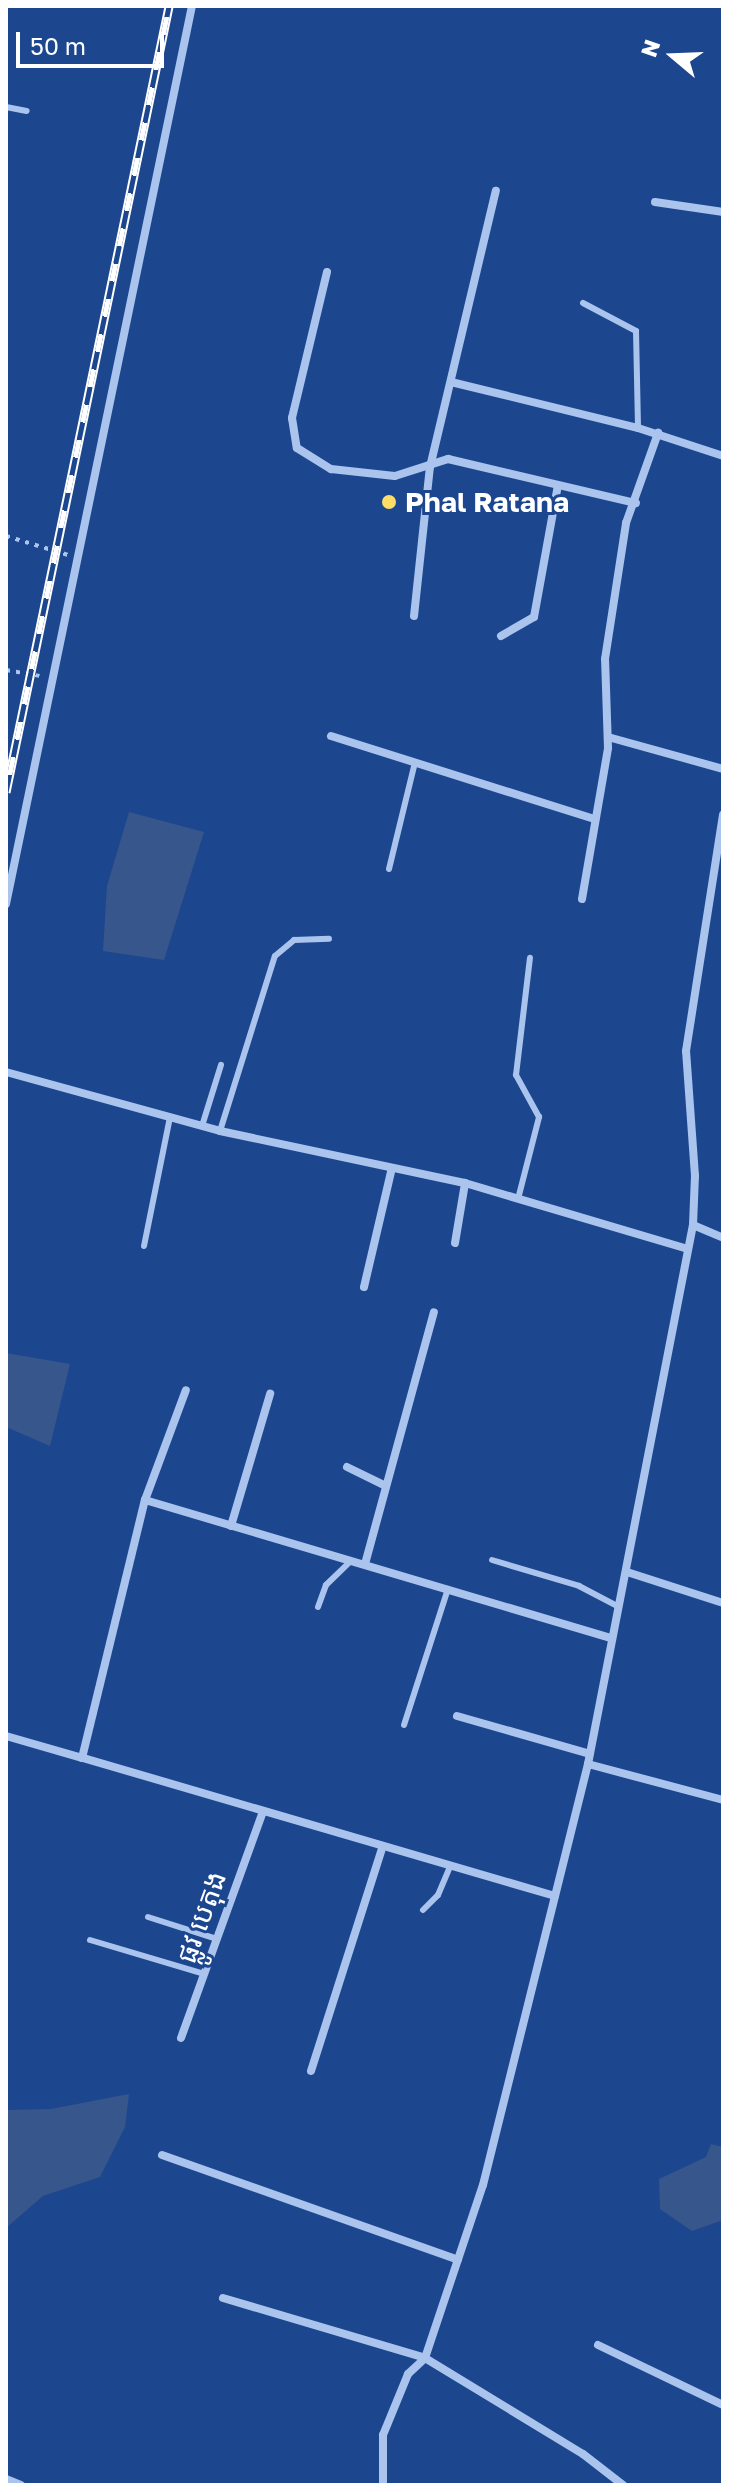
<!DOCTYPE html>
<html>
<head>
<meta charset="utf-8">
<style>
  body { margin:0 }
  #map { position:relative; width:729px; height:2491px; overflow:hidden; background:#1c478f; font-family:"Golos Text","Noto Sans Khmer",sans-serif }
  div>[style] { position:absolute }
  .water>* { inset:0; background:#37568b }
  .path>* { height:4px; margin-top:-2px; transform-origin:0; background:repeating-linear-gradient(90deg,#aac4ee 0 4px,transparent 0 10px) }
  .lane>* { height:6px; margin:-3px; padding:0 3px; transform-origin:3px; border-radius:3px; background:#aac4ee }
  .street>* { height:8px; margin:-4px; padding:0 4px; transform-origin:4px; border-radius:4px; background:#aac4ee }
  .rail>* { height:9px; margin-top:-4.5px; transform-origin:0; background:repeating-linear-gradient(90deg,#1c478f 0 18px,#fff 0 36px); box-sizing:border-box; border-block:2px solid #fff }
  .dots>* { width:22px; height:22px; translate:-50% -50%; box-sizing:border-box; border:4px solid #1c478f; border-radius:50% }
  span { translate:-50% -50%; white-space:nowrap; text-align:center; line-height:1.15; -webkit-text-stroke:6px #1c478f; paint-order:stroke }
  .poi-label { font-size:28px; color:#fff; font-weight:700 }
  .left { translate:0 -50%; text-align:left }
  .street-label { font-size:28px; color:#fff }
  .frame { position:absolute; inset:0; border:8px solid #fff; pointer-events:none }
  .north { position:absolute; left:633px; top:16px; width:80px; height:80px; -webkit-text-stroke:6px #1c478f; paint-order:stroke; rotate:289deg; font-size:22px; font-weight:700; line-height:32px; text-align:center; color:#fff }
  .north::after { content:''; display:block; margin:auto; width:28px; height:36px; background:#fff; clip-path:polygon(50% 0,100% 100%,50% 72%,0 100%) }
  .scale { position:absolute; left:16px; top:32px; width:148px; height:36px; box-sizing:border-box; border:4px solid #fff; border-top:0; padding-left:10px; font-size:24px; line-height:28px; white-space:nowrap; color:#fff; -webkit-text-stroke:6px #1c478f; paint-order:stroke }
</style>
</head>
<body>
<div id="map">
  <div class="water">
    <div style="clip-path:polygon(129px 812px,204px 832px,164px 960px,103px 951px,107px 886px)"></div>
    <div style="clip-path:polygon(6px 1353px,70px 1364px,50px 1446px,6px 1427px)"></div>
    <div style="clip-path:polygon(129px 2094px,125px 2127px,100px 2177px,43px 2196px,6px 2228px,6px 2110px,51px 2109px)"></div>
    <div style="clip-path:polygon(711px 2144px,723px 2147px,723px 2220px,692px 2231px,660px 2209px,659px 2179px,706px 2157px)"></div>
  </div>
  <div class="path">
    <div style="left:6px;top:536px;width:65px;rotate:17deg"></div>
    <div style="left:6px;top:670px;width:34px;rotate:10deg"></div>
  </div>
  <div class="lane">
    <div style="left:6px;top:107px;width:21px;rotate:11deg"></div>
    <div style="left:583px;top:303px;width:60px;rotate:27.8deg"></div>
    <div style="left:636px;top:331px;width:97px;rotate:88.8deg"></div>
    <div style="left:389px;top:869px;width:110px;rotate:-76.3deg"></div>
    <div style="left:202px;top:1126px;width:64px;rotate:-72.7deg"></div>
    <div style="left:220px;top:1131px;width:183px;rotate:-72.6deg"></div>
    <div style="left:275px;top:956px;width:25px;rotate:-40deg"></div>
    <div style="left:294px;top:940px;width:35px;rotate:-2deg"></div>
    <div style="left:518px;top:1199px;width:85px;rotate:-75.6deg"></div>
    <div style="left:539px;top:1117px;width:48px;rotate:-118.7deg"></div>
    <div style="left:516px;top:1075px;width:118px;rotate:-83.2deg"></div>
    <div style="left:144px;top:1246px;width:132px;rotate:-78.6deg"></div>
    <div style="left:492px;top:1560px;width:91px;rotate:16.6deg"></div>
    <div style="left:579px;top:1586px;width:45px;rotate:27.7deg"></div>
    <div style="left:318px;top:1607px;width:23px;rotate:-70deg"></div>
    <div style="left:326px;top:1585px;width:35px;rotate:-44deg"></div>
    <div style="left:404px;top:1725px;width:143px;rotate:-72.1deg"></div>
    <div style="left:423px;top:1910px;width:21px;rotate:-45deg"></div>
    <div style="left:438px;top:1895px;width:30px;rotate:-67deg"></div>
    <div style="left:148px;top:1917px;width:72px;rotate:17.7deg"></div>
    <div style="left:90px;top:1940px;width:119px;rotate:16.6deg"></div>
  </div>
  <div class="street">
    <div style="left:655px;top:202px;width:69px;rotate:8.4deg"></div>
    <div style="left:327px;top:272px;width:150px;rotate:103.5deg"></div>
    <div style="left:292px;top:418px;width:30px;rotate:81deg"></div>
    <div style="left:297px;top:448px;width:40px;rotate:32deg"></div>
    <div style="left:331px;top:469px;width:64px;rotate:6.2deg"></div>
    <div style="left:395px;top:476px;width:56px;rotate:-17.8deg"></div>
    <div style="left:448px;top:459px;width:193px;rotate:13.2deg"></div>
    <div style="left:451px;top:382px;width:193px;rotate:13.8deg"></div>
    <div style="left:638px;top:428px;width:89px;rotate:18.2deg"></div>
    <div style="left:414px;top:616px;width:150px;rotate:-83.9deg"></div>
    <div style="left:430px;top:467px;width:284px;rotate:-76.6deg"></div>
    <div style="left:501px;top:636px;width:38px;rotate:-30deg"></div>
    <div style="left:534px;top:617px;width:134px;rotate:-79.7deg"></div>
    <div style="left:331px;top:736px;width:277px;rotate:17.5deg"></div>
    <div style="left:608px;top:737px;width:119px;rotate:15.5deg"></div>
    <div style="left:582px;top:899px;width:153px;rotate:-80.2deg"></div>
    <div style="left:608px;top:748px;width:89px;rotate:-91.9deg"></div>
    <div style="left:605px;top:659px;width:138px;rotate:-81.2deg"></div>
    <div style="left:626px;top:523px;width:96px;rotate:-70.4deg"></div>
    <div style="left:6px;top:904px;width:917px;rotate:-78.3deg"></div>
    <div style="left:6px;top:1072px;width:222px;rotate:15.4deg"></div>
    <div style="left:220px;top:1131px;width:250px;rotate:12deg"></div>
    <div style="left:465px;top:1183px;width:229px;rotate:16.5deg"></div>
    <div style="left:693px;top:1225px;width:33px;rotate:23deg"></div>
    <div style="left:455px;top:1243px;width:61px;rotate:-80.5deg"></div>
    <div style="left:364px;top:1287px;width:122px;rotate:-76.8deg"></div>
    <div style="left:347px;top:1467px;width:43px;rotate:26deg"></div>
    <div style="left:145px;top:1500px;width:117px;rotate:-69.6deg"></div>
    <div style="left:231px;top:1526px;width:138px;rotate:-73.5deg"></div>
    <div style="left:365px;top:1564px;width:261px;rotate:-74.7deg"></div>
    <div style="left:627px;top:1572px;width:101px;rotate:17.9deg"></div>
    <div style="left:457px;top:1716px;width:138px;rotate:15.9deg"></div>
    <div style="left:6px;top:1736px;width:79px;rotate:16.1deg"></div>
    <div style="left:588px;top:1764px;width:140px;rotate:14.9deg"></div>
    <div style="left:555px;top:1896px;width:493px;rotate:-163.7deg"></div>
    <div style="left:82px;top:1758px;width:266px;rotate:-76.3deg"></div>
    <div style="left:145px;top:1500px;width:487px;rotate:16.5deg"></div>
    <div style="left:181px;top:2038px;width:241px;rotate:-70.1deg"></div>
    <div style="left:311px;top:2071px;width:233px;rotate:-72.3deg"></div>
    <div style="left:162px;top:2155px;width:314px;rotate:19.5deg"></div>
    <div style="left:223px;top:2298px;width:211px;rotate:16.5deg"></div>
    <div style="left:425px;top:2358px;width:185px;rotate:31.3deg"></div>
    <div style="left:583px;top:2454px;width:51px;rotate:37.8deg"></div>
    <div style="left:598px;top:2345px;width:139px;rotate:25.6deg"></div>
    <div style="left:6px;top:2479px;width:16px;rotate:22deg"></div>
    <div style="left:383px;top:2485px;width:50px;rotate:-90deg"></div>
    <div style="left:383px;top:2435px;width:66px;rotate:-67.7deg"></div>
    <div style="left:408px;top:2374px;width:23px;rotate:-43deg"></div>
    <div style="left:425px;top:2358px;width:182px;rotate:-71.5deg"></div>
    <div style="left:483px;top:2185px;width:434px;rotate:-76deg"></div>
    <div style="left:588px;top:1764px;width:549px;rotate:-78.98deg"></div>
    <div style="left:693px;top:1225px;width:49px;rotate:-87.7deg"></div>
    <div style="left:695px;top:1176px;width:125px;rotate:-94.1deg"></div>
    <div style="left:686px;top:1051px;width:239px;rotate:-81.1deg"></div>
  </div>
  <div class="rail">
    <div style="left:6px;top:792px;width:803px;rotate:-78.28deg"></div>
  </div>
  <div class="dots">
    <div style="left:389px;top:502px;background:#fedc68"></div>
  </div>
  <div class="poi-label">
    <span class="left" style="left:405px;top:502px">Phal Ratana</span>
  </div>
  <div class="street-label">
    <span style="left:201px;top:1917px;rotate:-70deg">ផ្លូវ បេតុង</span>
  </div>
  <div class="frame"></div>
  <div class="north">N</div>
  <div class="scale">50 m</div>
</div>
</body>
</html>
